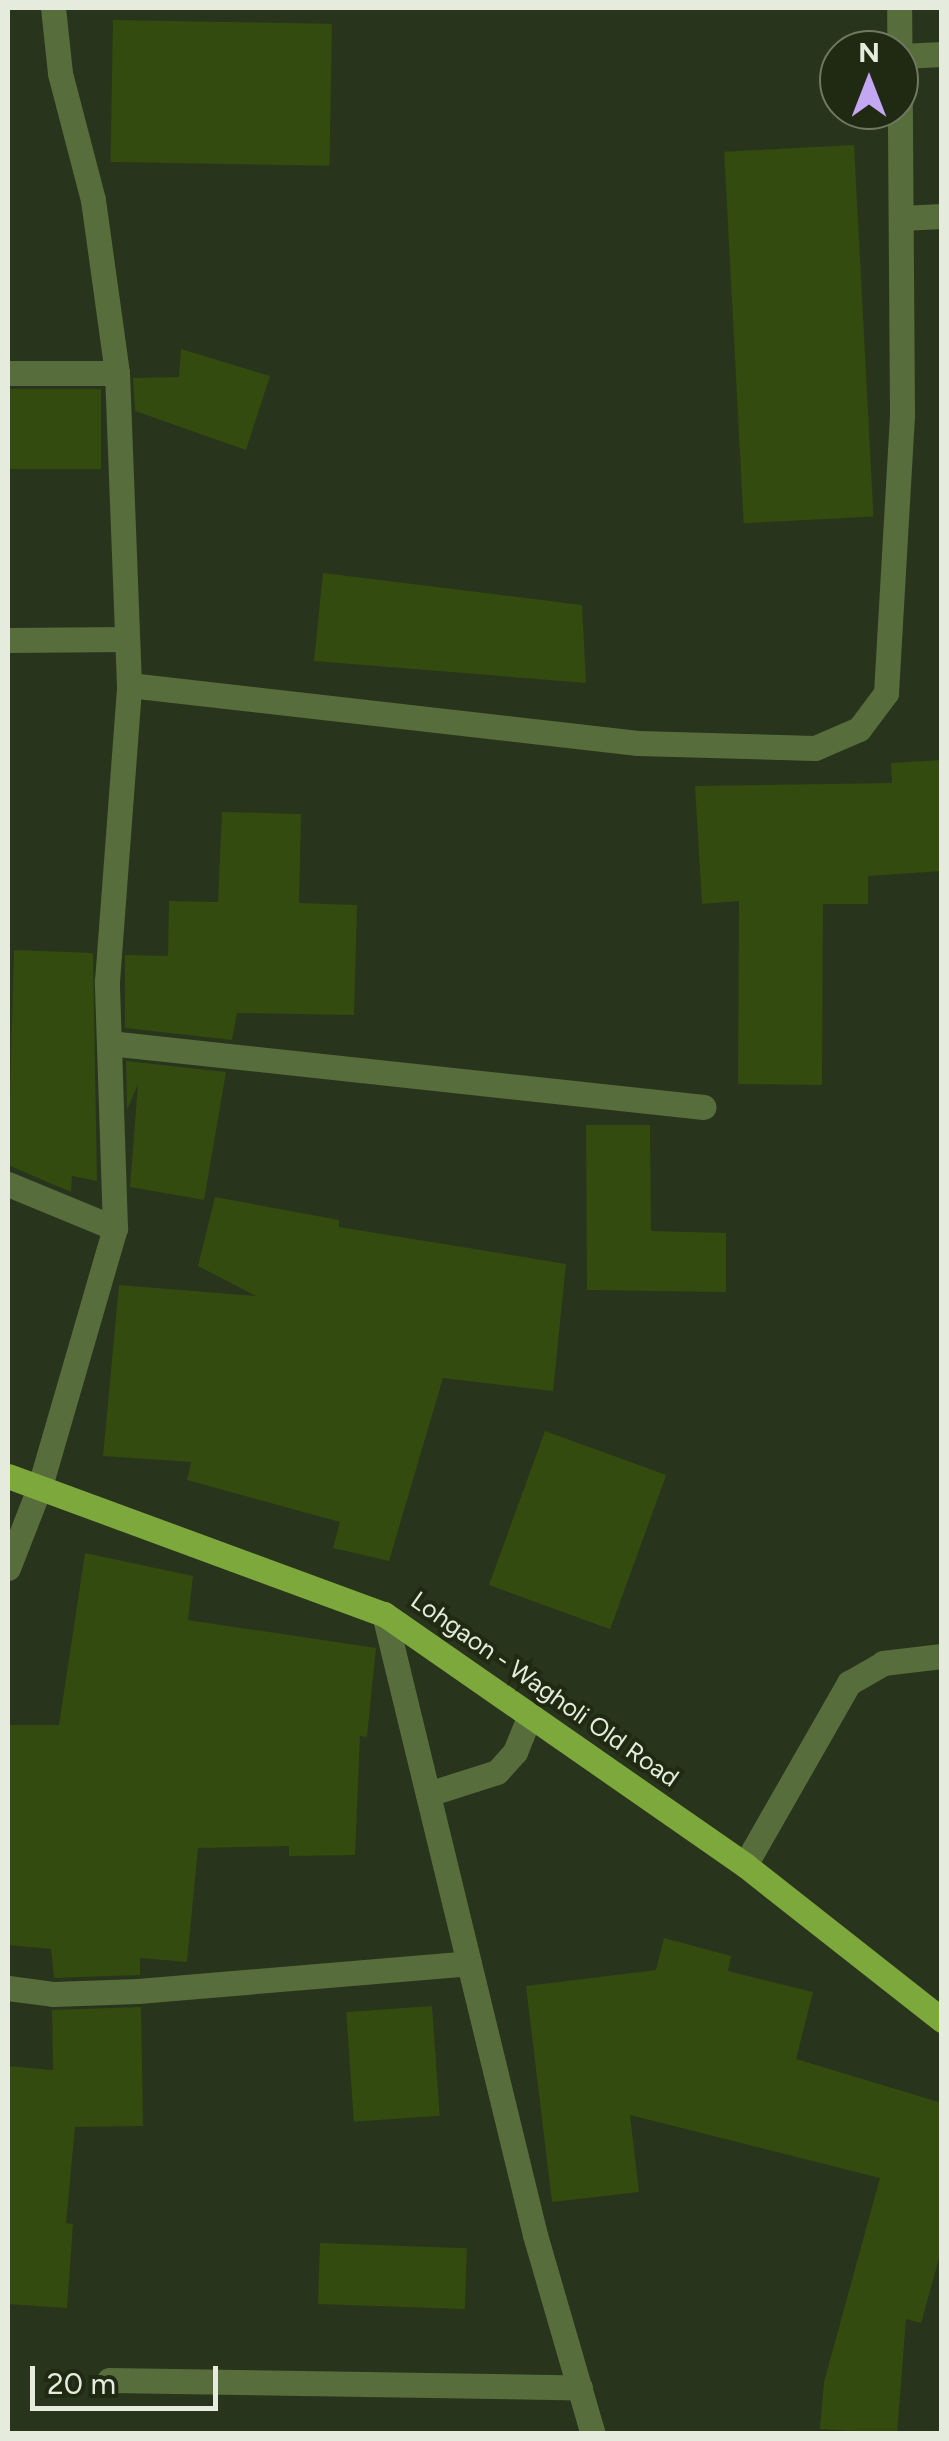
<!DOCTYPE html>
<html>
<head>
<meta charset="utf-8">
<style>
  body { margin:0 }
  #map { position:relative; width:949px; height:2441px; overflow:hidden; background:#29341c; font-family:Figtree,sans-serif }
  div>[style] { position:absolute }
  .building>* { inset:0; background:#334b0e; transform-origin:0 0 }
  .street>* { height:25px; margin:-12.5px; padding:0 12.5px; transform-origin:12.5px; border-radius:12.5px; background:#576d3c }
  .primary>* { height:25px; margin:-12.5px; padding:0 12.5px; transform-origin:12.5px; border-radius:12.5px; background:#7ca83c }
  span { translate:-50% -50%; white-space:nowrap; text-align:center; line-height:1.15; -webkit-text-stroke:8px #202a12; paint-order:stroke }
  .street-label { font-size:25px; color:#e5ecdd }
  .frame { position:absolute; inset:0; border:10px solid #e5ecdd; pointer-events:none }
  .north { position:absolute; left:819px; top:30px; width:100px; height:100px; box-sizing:border-box; background:#202a12; border:2px solid #6f7863; border-radius:50%; rotate:0deg; font-size:28px; font-weight:700; line-height:40px; text-align:center; color:#e5ecdd }
  .north::after { content:''; display:block; margin:auto; width:35px; height:45px; background:#c3a7f2; clip-path:polygon(50% 0,100% 100%,50% 72%,0 100%) }
  .scale { position:absolute; left:30px; top:2366px; width:188px; height:45px; box-sizing:border-box; border:5px solid #e5ecdd; border-top:0; padding-left:12px; font-size:30px; line-height:35px; white-space:nowrap; color:#e5ecdd; -webkit-text-stroke:8px #202a12; paint-order:stroke }
</style>
</head>
<body>
<div id="map">
  <div class="building">
    <div style="left:113px;top:20px;width:219px;height:142px;rotate:1deg"></div>
    <div style="left:854px;top:145px;width:372px;height:130px;rotate:87deg"></div>
    <div style="clip-path:polygon(181px 349px,270px 376px,246px 450px,135px 411px,133px 378px,179px 377px)"></div>
    <div style="left:8px;top:389px;width:93px;height:80px"></div>
    <div style="clip-path:polygon(323px 573px,582px 605px,586px 683px,314px 661px)"></div>
    <div style="clip-path:polygon(942px 760px,942px 871px,868px 876px,868px 904px,823px 904px,822px 1085px,738px 1084px,739px 901px,702px 904px,695px 786px,892px 783px,891px 763px)"></div>
    <div style="clip-path:polygon(222px 812px,301px 814px,299px 903px,357px 905px,354px 1015px,237px 1013px,232px 1040px,125px 1028px,125px 955px,168px 956px,169px 901px,218px 902px)"></div>
    <div style="clip-path:polygon(14px 950px,93px 953px,97px 1181px,72px 1176px,71px 1192px,8px 1165px)"></div>
    <div style="clip-path:polygon(126px 1061px,226px 1072px,204px 1200px,130px 1187px,138px 1084px,127px 1110px)"></div>
    <div style="clip-path:polygon(586px 1125px,650px 1125px,651px 1231px,726px 1233px,726px 1292px,587px 1290px)"></div>
    <div style="clip-path:polygon(215px 1197px,339px 1220px,339px 1227px,566px 1264px,553px 1391px,443px 1378px,389px 1561px,333px 1548px,340px 1522px,187px 1480px,191px 1462px,103px 1456px,119px 1285px,256px 1296px,198px 1266px)"></div>
    <div style="left:545px;top:1431px;width:129px;height:164px;rotate:20deg"></div>
    <div style="clip-path:polygon(85px 1553px,193px 1576px,188px 1620px,376px 1648px,367px 1737px,360px 1736px,355px 1855px,289px 1856px,289px 1846px,198px 1848px,187px 1962px,140px 1958px,140px 1975px,54px 1978px,51px 1949px,8px 1945px,8px 1725px,59px 1725px)"></div>
    <div style="clip-path:polygon(664px 1938px,731px 1956px,728px 1971px,813px 1992px,796px 2059px,942px 2103px,942px 2248px,921px 2323px,906px 2319px,897px 2434px,820px 2429px,824px 2382px,880px 2178px,630px 2115px,639px 2192px,552px 2202px,526px 1986px,656px 1970px)"></div>
    <div style="left:432px;top:2006px;width:110px;height:86px;rotate:86deg"></div>
    <div style="clip-path:polygon(141px 2007px,143px 2126px,75px 2127px,66px 2223px,73px 2224px,67px 2308px,8px 2304px,8px 2066px,53px 2070px,52px 2010px)"></div>
    <div style="left:320px;top:2243px;width:147px;height:61px;rotate:2deg"></div>
  </div>
  <div class="street">
    <div style="left:901px;top:56px;width:41px;rotate:-2.8deg"></div>
    <div style="left:901px;top:218px;width:41px;rotate:-2.8deg"></div>
    <div style="left:8px;top:373px;width:109px"></div>
    <div style="left:8px;top:640px;width:119px;rotate:-0.5deg"></div>
    <div style="left:129px;top:685px;width:512px;rotate:6.5deg"></div>
    <div style="left:638px;top:743px;width:177px;rotate:1.6deg"></div>
    <div style="left:815px;top:748px;width:48px;rotate:-23.4deg"></div>
    <div style="left:859px;top:729px;width:45px;rotate:-53.1deg"></div>
    <div style="left:886px;top:693px;width:278px;rotate:-86.7deg"></div>
    <div style="left:902px;top:415px;width:407px;rotate:-90.4deg"></div>
    <div style="left:109px;top:1043px;width:598px;rotate:6.14deg"></div>
    <div style="left:8px;top:1184px;width:116px;rotate:22.4deg"></div>
    <div style="left:115px;top:1228px;width:247px;rotate:-91.9deg"></div>
    <div style="left:107px;top:981px;width:297px;rotate:-85.7deg"></div>
    <div style="left:129px;top:685px;width:312px;rotate:-92.2deg"></div>
    <div style="left:117px;top:373px;width:175px;rotate:-97.9deg"></div>
    <div style="left:93px;top:200px;width:131px;rotate:-104.6deg"></div>
    <div style="left:60px;top:73px;width:65px;rotate:-96.1deg"></div>
    <div style="left:8px;top:1568px;width:88px;rotate:-68.7deg"></div>
    <div style="left:40px;top:1486px;width:269px;rotate:-73.8deg"></div>
    <div style="left:384px;top:1614px;width:639px;rotate:76.33deg"></div>
    <div style="left:535px;top:2235px;width:207px;rotate:73.8deg"></div>
    <div style="left:428px;top:1794px;width:72px;rotate:-17.7deg"></div>
    <div style="left:497px;top:1772px;width:27px;rotate:-48deg"></div>
    <div style="left:515px;top:1752px;width:40px;rotate:-68deg"></div>
    <div style="left:745px;top:1865px;width:210px;rotate:-60.3deg"></div>
    <div style="left:849px;top:1683px;width:39px;rotate:-30deg"></div>
    <div style="left:883px;top:1663px;width:59px;rotate:-6.8deg"></div>
    <div style="left:8px;top:1988px;width:45px;rotate:7.6deg"></div>
    <div style="left:53px;top:1994px;width:85px;rotate:-2deg"></div>
    <div style="left:138px;top:1991px;width:332px;rotate:-4.8deg"></div>
    <div style="left:109px;top:2380px;width:471px;rotate:0.9deg"></div>
  </div>
  <div class="primary">
    <div style="left:8px;top:1476px;width:401px;rotate:20.2deg"></div>
    <div style="left:384px;top:1614px;width:440px;rotate:34.8deg"></div>
    <div style="left:745px;top:1865px;width:251px;rotate:38.2deg"></div>
  </div>
  <div class="street-label">
    <span style="left:545px;top:1689px;rotate:35deg">Lohgaon - Wagholi Old Road</span>
  </div>
  <div class="frame"></div>
  <div class="north">N</div>
  <div class="scale">20 m</div>
</div>
</body>
</html>
